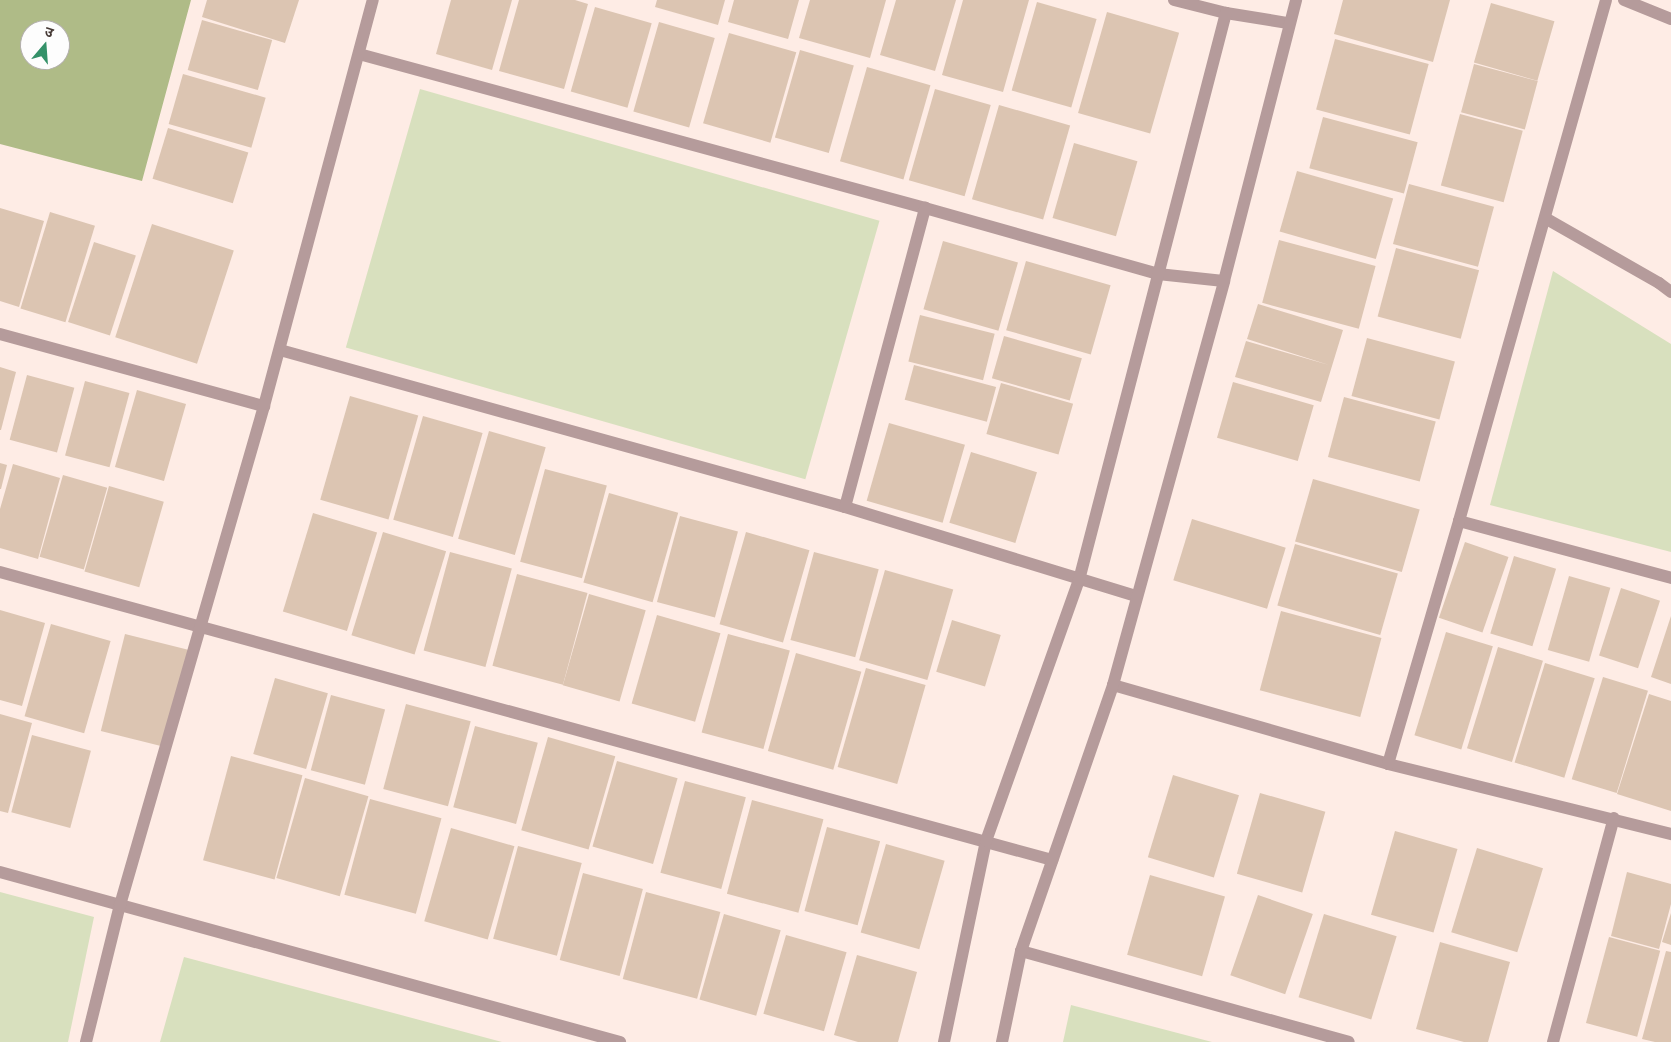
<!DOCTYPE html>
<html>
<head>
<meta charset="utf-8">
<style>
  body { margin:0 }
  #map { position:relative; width:1671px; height:1042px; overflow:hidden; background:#feece5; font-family:Commissioner,"Noto Sans Devanagari",sans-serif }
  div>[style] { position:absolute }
  .green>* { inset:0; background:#d8e0be; transform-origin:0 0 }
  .forest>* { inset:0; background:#afbb87 }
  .building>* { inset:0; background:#dcc5b2; transform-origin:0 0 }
  .minor>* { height:12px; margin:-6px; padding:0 6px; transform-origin:6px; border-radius:6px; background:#b59b9b }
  span { translate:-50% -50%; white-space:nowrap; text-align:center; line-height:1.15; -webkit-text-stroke:4px #fdfdfd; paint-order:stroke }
  .north { position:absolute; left:20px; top:20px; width:50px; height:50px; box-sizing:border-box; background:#fdfdfd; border:1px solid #b3afad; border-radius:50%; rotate:18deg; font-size:14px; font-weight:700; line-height:20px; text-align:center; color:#453935 }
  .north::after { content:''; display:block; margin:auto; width:18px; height:22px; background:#349169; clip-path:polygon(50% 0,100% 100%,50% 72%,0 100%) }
</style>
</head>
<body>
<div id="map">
  <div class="green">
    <div style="left:420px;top:89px;width:478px;height:269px;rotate:16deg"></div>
    <div style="clip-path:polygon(1553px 271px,1671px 344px,1671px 552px,1490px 505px)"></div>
    <div style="clip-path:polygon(0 892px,94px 917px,68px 1042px,0 1042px)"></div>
    <div style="clip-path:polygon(184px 957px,502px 1042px,160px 1042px)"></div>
    <div style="clip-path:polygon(1071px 1005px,1212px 1042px,1063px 1042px)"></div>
  </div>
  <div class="forest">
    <div style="clip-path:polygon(evenodd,0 0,191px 0,142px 181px,0 144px,0 0,30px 30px,60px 30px,60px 60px,30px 60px,30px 30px)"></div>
  </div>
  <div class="building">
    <div style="clip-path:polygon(207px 0,299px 0,285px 43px,202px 17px)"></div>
    <div style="clip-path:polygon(451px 0,512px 0,492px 70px,436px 54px)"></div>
    <div style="clip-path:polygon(519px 0,575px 0,588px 4px,564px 89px,499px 71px)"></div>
    <div style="clip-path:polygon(657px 0,725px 0,718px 25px,655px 7px)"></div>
    <div style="clip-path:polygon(734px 0,799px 0,788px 39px,728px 22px)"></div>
    <div style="clip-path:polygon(810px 0,886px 0,870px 58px,799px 38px)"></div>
    <div style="clip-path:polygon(896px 0,956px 0,935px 71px,880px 55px)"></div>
    <div style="clip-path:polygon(963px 0,1029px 0,1003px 92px,942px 75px)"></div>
    <div style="clip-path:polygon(1343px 0,1450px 0,1433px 62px,1334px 34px)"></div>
    <div style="left:1037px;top:2px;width:62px;height:92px;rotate:16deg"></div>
    <div style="left:1491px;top:3px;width:66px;height:62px;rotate:16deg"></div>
    <div style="left:595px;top:7px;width:59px;height:88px;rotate:16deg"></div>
    <div style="left:1107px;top:12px;width:75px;height:105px;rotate:16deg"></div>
    <div style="left:202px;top:20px;width:73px;height:52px;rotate:16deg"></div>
    <div style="left:659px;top:22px;width:58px;height:93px;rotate:16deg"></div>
    <div style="left:729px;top:33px;width:70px;height:94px;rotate:16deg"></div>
    <div style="left:1335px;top:39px;width:97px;height:73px;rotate:15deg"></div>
    <div style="left:800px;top:50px;width:56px;height:91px;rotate:16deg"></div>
    <div style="left:1474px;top:64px;width:66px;height:50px;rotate:15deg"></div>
    <div style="left:867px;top:67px;width:66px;height:98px;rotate:16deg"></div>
    <div style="left:183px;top:74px;width:86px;height:52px;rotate:16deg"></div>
    <div style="left:935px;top:89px;width:58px;height:95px;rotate:16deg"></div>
    <div style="left:999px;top:105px;width:74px;height:98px;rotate:16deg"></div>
    <div style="left:1460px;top:114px;width:65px;height:74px;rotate:15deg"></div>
    <div style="left:1323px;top:117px;width:98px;height:53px;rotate:15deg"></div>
    <div style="left:168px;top:128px;width:84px;height:53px;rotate:17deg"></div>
    <div style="left:1074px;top:143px;width:66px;height:78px;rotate:16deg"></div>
    <div style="left:1297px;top:171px;width:100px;height:63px;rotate:16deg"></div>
    <div style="left:1409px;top:184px;width:88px;height:62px;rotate:15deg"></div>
    <div style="clip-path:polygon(0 208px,44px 221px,19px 307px,0 301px)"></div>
    <div style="left:50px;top:212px;width:47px;height:101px;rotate:17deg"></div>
    <div style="left:152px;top:224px;width:86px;height:119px;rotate:18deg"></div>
    <div style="left:1279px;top:240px;width:100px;height:65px;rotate:15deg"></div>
    <div style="left:943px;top:241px;width:78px;height:71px;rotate:16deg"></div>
    <div style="left:94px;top:242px;width:44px;height:84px;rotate:18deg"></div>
    <div style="left:1396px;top:248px;width:86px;height:71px;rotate:15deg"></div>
    <div style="left:1026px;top:261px;width:88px;height:72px;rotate:16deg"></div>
    <div style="clip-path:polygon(1258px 304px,1343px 330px,1321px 402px,1235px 377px,1246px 341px,1329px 365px,1247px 339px)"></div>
    <div style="left:920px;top:315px;width:77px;height:48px;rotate:14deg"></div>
    <div style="left:1004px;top:336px;width:81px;height:44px;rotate:16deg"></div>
    <div style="left:1367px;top:338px;width:91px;height:60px;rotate:15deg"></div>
    <div style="left:914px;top:365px;width:85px;height:36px;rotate:15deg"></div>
    <div style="clip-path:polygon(0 367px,16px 372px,1px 430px,0 430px)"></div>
    <div style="left:27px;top:375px;width:49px;height:67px;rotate:15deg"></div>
    <div style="left:85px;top:381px;width:46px;height:77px;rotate:15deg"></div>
    <div style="left:1233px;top:382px;width:84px;height:58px;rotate:16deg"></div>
    <div style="left:1001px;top:383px;width:75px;height:53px;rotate:16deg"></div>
    <div style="left:137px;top:390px;width:51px;height:80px;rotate:16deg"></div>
    <div style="left:350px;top:396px;width:71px;height:108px;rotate:16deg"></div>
    <div style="left:1344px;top:397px;width:95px;height:62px;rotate:15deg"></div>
    <div style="left:423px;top:416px;width:62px;height:108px;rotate:16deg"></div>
    <div style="left:889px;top:423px;width:79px;height:81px;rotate:16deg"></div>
    <div style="left:489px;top:431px;width:59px;height:112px;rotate:16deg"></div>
    <div style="left:971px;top:452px;width:69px;height:74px;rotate:17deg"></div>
    <div style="clip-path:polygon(0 463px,7px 465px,1px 489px,0 489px)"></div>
    <div style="clip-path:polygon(13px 464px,60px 478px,38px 559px,0 548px,0 509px)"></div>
    <div style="left:545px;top:469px;width:64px;height:96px;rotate:15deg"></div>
    <div style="left:63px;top:475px;width:46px;height:85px;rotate:16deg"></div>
    <div style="left:1313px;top:479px;width:111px;height:65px;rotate:16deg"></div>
    <div style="left:109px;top:486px;width:57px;height:89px;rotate:16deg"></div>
    <div style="left:609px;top:493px;width:72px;height:93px;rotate:16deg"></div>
    <div style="left:313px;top:513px;width:67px;height:103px;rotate:17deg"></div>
    <div style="left:680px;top:516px;width:60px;height:89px;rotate:15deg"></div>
    <div style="left:1192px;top:519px;width:98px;height:64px;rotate:17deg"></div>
    <div style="left:383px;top:532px;width:66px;height:108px;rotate:17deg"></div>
    <div style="left:746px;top:532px;width:66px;height:96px;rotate:16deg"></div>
    <div style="left:1465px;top:542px;width:46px;height:80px;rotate:19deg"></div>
    <div style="left:1295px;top:544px;width:107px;height:64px;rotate:16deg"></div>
    <div style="left:450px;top:552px;width:64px;height:102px;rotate:15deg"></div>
    <div style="left:814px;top:552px;width:67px;height:91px;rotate:15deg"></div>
    <div style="left:1514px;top:556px;width:44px;height:81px;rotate:17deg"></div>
    <div style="left:885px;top:570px;width:71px;height:94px;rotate:16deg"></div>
    <div style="left:517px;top:574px;width:73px;height:95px;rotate:15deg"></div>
    <div style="left:1569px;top:576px;width:43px;height:77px;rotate:16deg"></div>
    <div style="left:1621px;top:588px;width:41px;height:71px;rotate:18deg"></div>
    <div style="left:589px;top:594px;width:59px;height:95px;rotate:16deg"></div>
    <div style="clip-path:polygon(0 610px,45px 623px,22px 706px,0 700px)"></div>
    <div style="left:1281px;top:611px;width:104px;height:82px;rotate:15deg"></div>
    <div style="left:657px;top:615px;width:66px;height:92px;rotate:16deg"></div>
    <div style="clip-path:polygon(1671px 616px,1671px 684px,1651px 677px)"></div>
    <div style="left:952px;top:620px;width:51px;height:54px;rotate:17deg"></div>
    <div style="left:51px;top:624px;width:62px;height:96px;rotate:16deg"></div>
    <div style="left:1446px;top:632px;width:49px;height:108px;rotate:17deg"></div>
    <div style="left:125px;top:634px;width:65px;height:100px;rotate:14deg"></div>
    <div style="left:728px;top:634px;width:64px;height:102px;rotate:15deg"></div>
    <div style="left:1498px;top:647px;width:47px;height:106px;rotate:17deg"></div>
    <div style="left:796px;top:653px;width:68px;height:102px;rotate:16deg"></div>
    <div style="left:1545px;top:663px;width:52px;height:104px;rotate:17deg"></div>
    <div style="left:866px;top:668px;width:62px;height:103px;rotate:16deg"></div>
    <div style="left:1603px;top:677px;width:47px;height:107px;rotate:17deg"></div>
    <div style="left:275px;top:678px;width:55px;height:79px;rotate:16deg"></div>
    <div style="clip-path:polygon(1649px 694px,1671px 701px,1671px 811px,1617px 794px)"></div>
    <div style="left:331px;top:695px;width:56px;height:78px;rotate:15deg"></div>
    <div style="left:406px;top:704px;width:67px;height:88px;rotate:15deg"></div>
    <div style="clip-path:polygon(0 714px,32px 723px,8px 813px,0 811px)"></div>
    <div style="left:475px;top:726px;width:65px;height:84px;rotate:15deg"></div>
    <div style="left:32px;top:735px;width:61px;height:80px;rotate:15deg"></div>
    <div style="left:548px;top:737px;width:70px;height:97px;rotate:16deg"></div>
    <div style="left:231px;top:756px;width:74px;height:108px;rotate:15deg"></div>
    <div style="left:617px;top:761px;width:63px;height:89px;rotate:16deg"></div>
    <div style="left:1173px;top:775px;width:69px;height:86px;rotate:17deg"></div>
    <div style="left:305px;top:778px;width:66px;height:104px;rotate:16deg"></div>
    <div style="left:685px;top:781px;width:63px;height:95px;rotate:15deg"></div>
    <div style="left:1260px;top:793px;width:68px;height:84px;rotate:16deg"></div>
    <div style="left:370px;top:799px;width:74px;height:99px;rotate:15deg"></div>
    <div style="left:752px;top:800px;width:74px;height:97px;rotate:15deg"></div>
    <div style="left:827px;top:827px;width:55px;height:87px;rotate:15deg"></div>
    <div style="left:451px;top:828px;width:66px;height:97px;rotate:16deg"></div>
    <div style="left:1395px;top:831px;width:65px;height:87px;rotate:16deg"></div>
    <div style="left:886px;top:844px;width:61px;height:92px;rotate:16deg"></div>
    <div style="left:518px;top:846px;width:66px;height:96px;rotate:15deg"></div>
    <div style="left:1477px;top:848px;width:69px;height:88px;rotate:17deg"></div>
    <div style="clip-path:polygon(1627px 872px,1671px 884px,1671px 904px,1659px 949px,1611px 936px)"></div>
    <div style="left:583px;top:873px;width:62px;height:90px;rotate:15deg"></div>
    <div style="left:1150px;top:875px;width:78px;height:83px;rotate:16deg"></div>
    <div style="left:646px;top:892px;width:77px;height:90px;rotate:15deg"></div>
    <div style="left:1258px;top:895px;width:58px;height:85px;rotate:19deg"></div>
    <div style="clip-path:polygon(1671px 913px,1671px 945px,1662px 942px)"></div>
    <div style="left:724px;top:914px;width:59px;height:89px;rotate:16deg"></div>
    <div style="left:1324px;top:914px;width:76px;height:87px;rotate:17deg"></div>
    <div style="left:786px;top:935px;width:63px;height:82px;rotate:16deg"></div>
    <div style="left:1609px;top:937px;width:53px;height:89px;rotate:15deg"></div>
    <div style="clip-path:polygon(1440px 942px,1510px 962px,1488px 1042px,1464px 1042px,1416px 1029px)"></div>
    <div style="clip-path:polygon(1666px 951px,1671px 952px,1671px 1042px,1655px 1042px,1642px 1039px)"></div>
    <div style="clip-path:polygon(857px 955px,917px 972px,898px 1042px,858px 1042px,834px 1035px)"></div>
  </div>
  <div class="minor">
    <div style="left:1174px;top:0;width:54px;rotate:14deg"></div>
    <div style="left:1226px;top:13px;width:63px;rotate:9.2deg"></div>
    <div style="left:1624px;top:0;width:51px;rotate:22deg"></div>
    <div style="left:359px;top:54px;width:587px;rotate:15.22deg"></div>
    <div style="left:925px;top:208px;width:242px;rotate:15.8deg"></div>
    <div style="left:1158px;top:274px;width:66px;rotate:6.1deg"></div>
    <div style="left:1545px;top:218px;width:131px;rotate:29.7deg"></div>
    <div style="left:1659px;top:283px;width:15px;rotate:37deg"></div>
    <div style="left:0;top:334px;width:274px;rotate:15.3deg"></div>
    <div style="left:280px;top:350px;width:586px;rotate:15.53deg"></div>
    <div style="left:845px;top:507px;width:305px;rotate:17deg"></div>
    <div style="left:845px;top:507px;width:310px;rotate:-75deg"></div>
    <div style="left:1459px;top:521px;width:220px;rotate:15deg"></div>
    <div style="left:0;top:572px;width:1091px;rotate:15.31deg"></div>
    <div style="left:1113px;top:685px;width:286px;rotate:16deg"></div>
    <div style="left:1388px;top:764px;width:292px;rotate:13.9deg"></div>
    <div style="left:1388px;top:764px;width:253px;rotate:-73.7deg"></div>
    <div style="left:1459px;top:521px;width:541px;rotate:-74.24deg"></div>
    <div style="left:0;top:872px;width:643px;rotate:15.33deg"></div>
    <div style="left:1021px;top:951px;width:340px;rotate:15.5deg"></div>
    <div style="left:86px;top:1042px;width:141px;rotate:-76.1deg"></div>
    <div style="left:120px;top:905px;width:519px;rotate:-73.9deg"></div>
    <div style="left:264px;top:406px;width:420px;rotate:-75deg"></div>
    <div style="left:944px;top:1042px;width:205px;rotate:-78.2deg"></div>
    <div style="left:986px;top:841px;width:277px;rotate:-70.4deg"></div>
    <div style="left:1079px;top:580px;width:586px;rotate:-75.47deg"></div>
    <div style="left:1002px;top:1042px;width:93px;rotate:-78.2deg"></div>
    <div style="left:1021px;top:951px;width:281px;rotate:-70.9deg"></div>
    <div style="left:1113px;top:685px;width:419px;rotate:-74.6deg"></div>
    <div style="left:1224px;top:281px;width:290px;rotate:-75.6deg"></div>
    <div style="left:1553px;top:1042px;width:232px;rotate:-74.8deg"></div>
  </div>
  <div class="north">उ</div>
</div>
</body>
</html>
